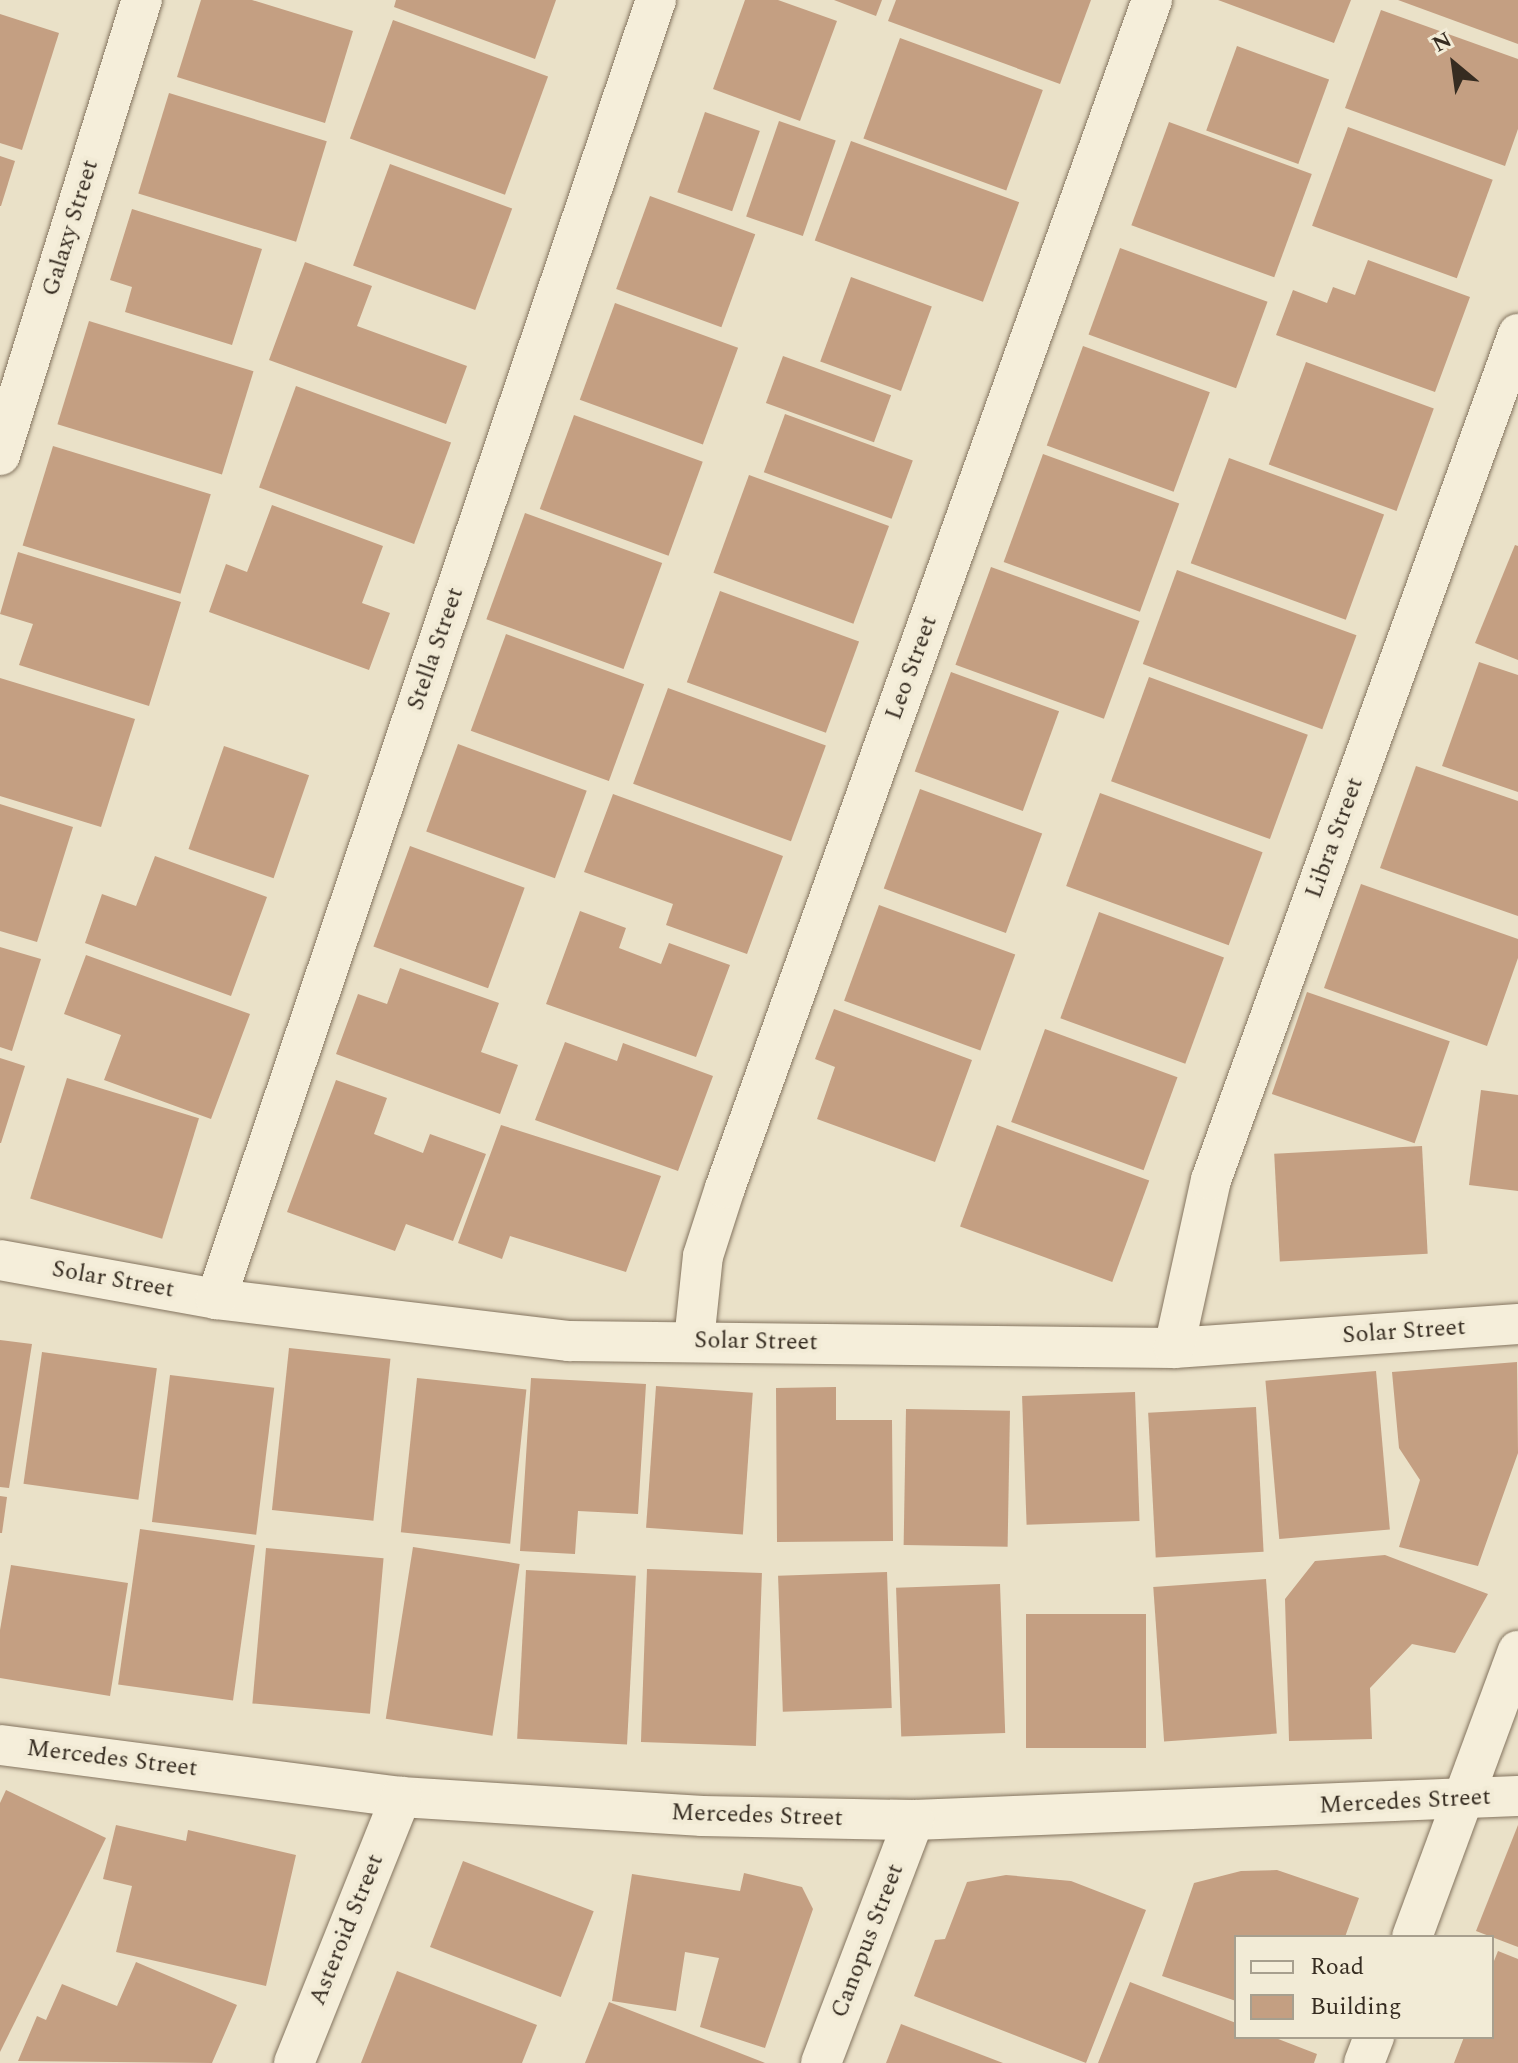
<!DOCTYPE html>
<html>
<head>
<meta charset="utf-8">
<style>
  body { margin:0 }
  #map { position:relative; width:1518px; height:2063px; overflow:hidden; background:#eae1c8; font-family:Spectral,serif }
  div>[style] { position:absolute }
  .building>* { inset:0; background:#c49f82; transform-origin:0 0 }
  .roads { filter:drop-shadow(0 0 2px #84745f) drop-shadow(0 0 2px #84745f) }
  .minor>* { height:40px; margin:-20px; padding:0 20px; transform-origin:20px; border-radius:20px; background:#f5eeda }
  span { translate:-50% -50%; white-space:nowrap; text-align:center; line-height:1.15; -webkit-text-stroke:8px #f2ebd6; paint-order:stroke }
  .street-label { font-size:24px; color:#362c21 }
  .legend { position:absolute; left:1234px; top:1935px; width:260px; height:104px; box-sizing:border-box; background:#f2ebd6; border:2px solid #a79f8e; margin:0; padding:10px 14px; list-style:none; font-size:24px; color:#362c21 }
  .legend li { display:flex; align-items:center; gap:16px; height:40px }
  .legend b { width:40px; border:2px solid #a79f8e }
  .north { position:absolute; left:1414px; top:24px; width:80px; height:80px; -webkit-text-stroke:6px #f2ebd6; paint-order:stroke; rotate:331deg; font-size:22px; font-weight:700; line-height:32px; text-align:center; color:#362c21 }
  .north::after { content:''; display:block; margin:auto; width:28px; height:36px; background:#362c21; clip-path:polygon(50% 0,100% 100%,50% 72%,0 100%) }
</style>
</head>
<body>
<div id="map">
  <div class="building">
    <div style="clip-path:polygon(201px 0,252px 0,353px 31px,325px 123px,177px 77px)"></div>
    <div style="clip-path:polygon(396px 0,556px 0,535px 59px,394px 7px)"></div>
    <div style="clip-path:polygon(745px 0,778px 0,837px 21px,800px 121px,713px 89px)"></div>
    <div style="clip-path:polygon(834px 0,882px 0,876px 16px)"></div>
    <div style="clip-path:polygon(896px 0,1091px 0,1060px 84px,888px 21px)"></div>
    <div style="clip-path:polygon(1218px 0,1351px 0,1334px 43px)"></div>
    <div style="clip-path:polygon(1398px 0,1518px 0,1518px 44px)"></div>
    <div style="clip-path:polygon(1381px 10px,1518px 59px,1518px 129px,1505px 166px,1345px 108px)"></div>
    <div style="clip-path:polygon(0 14px,59px 33px,22px 150px,0 143px)"></div>
    <div style="left:393px;top:20px;width:165px;height:126px;rotate:20deg"></div>
    <div style="left:900px;top:38px;width:152px;height:107px;rotate:20deg"></div>
    <div style="left:1237px;top:46px;width:98px;height:90px;rotate:20deg"></div>
    <div style="left:169px;top:93px;width:165px;height:105px;rotate:17deg"></div>
    <div style="left:705px;top:112px;width:58px;height:85px;rotate:19deg"></div>
    <div style="left:779px;top:121px;width:60px;height:101px;rotate:19deg"></div>
    <div style="left:1169px;top:122px;width:152px;height:110px;rotate:20deg"></div>
    <div style="left:1348px;top:127px;width:154px;height:105px;rotate:20deg"></div>
    <div style="left:851px;top:141px;width:179px;height:106px;rotate:20deg"></div>
    <div style="clip-path:polygon(0 156px,15px 161px,1px 206px,0 206px)"></div>
    <div style="left:390px;top:164px;width:130px;height:108px;rotate:20deg"></div>
    <div style="left:650px;top:196px;width:112px;height:99px;rotate:20deg"></div>
    <div style="clip-path:polygon(132px 209px,262px 249px,232px 345px,125px 312px,132px 287px,110px 280px)"></div>
    <div style="left:1120px;top:248px;width:157px;height:92px;rotate:20deg"></div>
    <div style="clip-path:polygon(1368px 260px,1470px 297px,1435px 392px,1276px 335px,1293px 290px,1327px 303px,1333px 287px,1355px 295px)"></div>
    <div style="clip-path:polygon(305px 262px,372px 286px,357px 326px,467px 366px,446px 424px,269px 360px)"></div>
    <div style="left:851px;top:277px;width:86px;height:90px;rotate:20deg"></div>
    <div style="left:615px;top:303px;width:131px;height:103px;rotate:20deg"></div>
    <div style="left:89px;top:321px;width:172px;height:108px;rotate:17deg"></div>
    <div style="left:1083px;top:346px;width:135px;height:106px;rotate:20deg"></div>
    <div style="left:783px;top:356px;width:115px;height:50px;rotate:20deg"></div>
    <div style="left:1306px;top:362px;width:136px;height:109px;rotate:20deg"></div>
    <div style="left:296px;top:386px;width:165px;height:108px;rotate:20deg"></div>
    <div style="left:785px;top:414px;width:136px;height:62px;rotate:20deg"></div>
    <div style="left:574px;top:415px;width:137px;height:100px;rotate:20deg"></div>
    <div style="left:53px;top:446px;width:165px;height:104px;rotate:17deg"></div>
    <div style="left:1043px;top:454px;width:145px;height:115px;rotate:20deg"></div>
    <div style="left:1229px;top:458px;width:165px;height:112px;rotate:20deg"></div>
    <div style="left:749px;top:475px;width:149px;height:104px;rotate:20deg"></div>
    <div style="clip-path:polygon(272px 505px,383px 546px,362px 603px,390px 613px,369px 670px,209px 612px,226px 564px,247px 572px)"></div>
    <div style="left:525px;top:513px;width:146px;height:113px;rotate:20deg"></div>
    <div style="clip-path:polygon(1515px 545px,1518px 546px,1518px 660px,1475px 643px)"></div>
    <div style="clip-path:polygon(18px 552px,181px 602px,149px 706px,19px 665px,33px 624px,0 614px)"></div>
    <div style="left:991px;top:567px;width:158px;height:104px;rotate:20deg"></div>
    <div style="left:1177px;top:570px;width:191px;height:100px;rotate:20deg"></div>
    <div style="left:720px;top:591px;width:148px;height:97px;rotate:20deg"></div>
    <div style="left:506px;top:634px;width:147px;height:103px;rotate:20deg"></div>
    <div style="clip-path:polygon(1479px 662px,1518px 675px,1518px 792px,1442px 766px)"></div>
    <div style="left:951px;top:672px;width:115px;height:106px;rotate:20deg"></div>
    <div style="left:1149px;top:677px;width:169px;height:111px;rotate:20deg"></div>
    <div style="clip-path:polygon(0 678px,135px 719px,101px 827px,0 796px)"></div>
    <div style="left:668px;top:688px;width:168px;height:102px;rotate:20deg"></div>
    <div style="left:458px;top:744px;width:137px;height:93px;rotate:20deg"></div>
    <div style="left:224px;top:746px;width:90px;height:109px;rotate:19deg"></div>
    <div style="clip-path:polygon(1416px 766px,1518px 801px,1518px 916px,1380px 868px)"></div>
    <div style="left:920px;top:789px;width:130px;height:106px;rotate:20deg"></div>
    <div style="left:1100px;top:793px;width:173px;height:99px;rotate:20deg"></div>
    <div style="clip-path:polygon(613px 794px,783px 856px,747px 954px,666px 925px,673px 904px,584px 872px)"></div>
    <div style="clip-path:polygon(0 804px,73px 827px,37px 942px,0 931px)"></div>
    <div style="left:410px;top:846px;width:122px;height:107px;rotate:20deg"></div>
    <div style="clip-path:polygon(155px 856px,267px 897px,231px 996px,85px 943px,102px 894px,136px 906px)"></div>
    <div style="clip-path:polygon(1361px 884px,1518px 939px,1518px 958px,1487px 1046px,1324px 988px)"></div>
    <div style="left:879px;top:905px;width:145px;height:102px;rotate:20deg"></div>
    <div style="clip-path:polygon(580px 911px,626px 928px,619px 948px,661px 964px,669px 943px,730px 965px,696px 1057px,546px 1004px)"></div>
    <div style="left:1099px;top:912px;width:133px;height:113px;rotate:20deg"></div>
    <div style="clip-path:polygon(0 947px,41px 959px,12px 1051px,0 1047px)"></div>
    <div style="clip-path:polygon(86px 955px,250px 1014px,211px 1119px,104px 1080px,121px 1035px,64px 1014px)"></div>
    <div style="clip-path:polygon(400px 968px,499px 1003px,481px 1052px,518px 1065px,500px 1114px,336px 1054px,358px 994px,387px 1004px)"></div>
    <div style="left:1307px;top:992px;width:151px;height:108px;rotate:19deg"></div>
    <div style="clip-path:polygon(834px 1009px,972px 1060px,935px 1162px,817px 1119px,835px 1067px,815px 1059px)"></div>
    <div style="left:1045px;top:1029px;width:141px;height:99px;rotate:20deg"></div>
    <div style="clip-path:polygon(565px 1042px,617px 1061px,623px 1043px,713px 1076px,678px 1171px,535px 1120px)"></div>
    <div style="clip-path:polygon(0 1058px,25px 1066px,1px 1143px,0 1143px)"></div>
    <div style="left:67px;top:1078px;width:138px;height:126px;rotate:17deg"></div>
    <div style="clip-path:polygon(336px 1080px,387px 1098px,374px 1134px,423px 1153px,430px 1134px,486px 1154px,453px 1241px,406px 1224px,395px 1251px,287px 1212px)"></div>
    <div style="clip-path:polygon(1481px 1090px,1518px 1095px,1518px 1191px,1469px 1185px)"></div>
    <div style="clip-path:polygon(501px 1125px,661px 1176px,626px 1272px,510px 1236px,502px 1259px,458px 1243px)"></div>
    <div style="left:997px;top:1125px;width:162px;height:108px;rotate:20deg"></div>
    <div style="left:1422px;top:1146px;width:108px;height:148px;rotate:87deg"></div>
    <div style="clip-path:polygon(0 1340px,32px 1344px,9px 1488px,0 1487px)"></div>
    <div style="left:289px;top:1348px;width:102px;height:163px;rotate:6deg"></div>
    <div style="left:42px;top:1352px;width:116px;height:133px;rotate:8deg"></div>
    <div style="clip-path:polygon(1517px 1362px,1518px 1453px,1478px 1566px,1399px 1547px,1420px 1480px,1399px 1448px,1392px 1372px)"></div>
    <div style="left:1376px;top:1371px;width:159px;height:111px;rotate:85deg"></div>
    <div style="left:170px;top:1375px;width:105px;height:148px;rotate:7deg"></div>
    <div style="left:417px;top:1378px;width:110px;height:155px;rotate:6deg"></div>
    <div style="clip-path:polygon(531px 1378px,646px 1384px,638px 1514px,578px 1511px,575px 1554px,520px 1551px)"></div>
    <div style="left:656px;top:1386px;width:97px;height:142px;rotate:4deg"></div>
    <div style="clip-path:polygon(836px 1387px,836px 1420px,892px 1420px,893px 1541px,777px 1542px,776px 1388px)"></div>
    <div style="left:1135px;top:1392px;width:129px;height:113px;rotate:88deg"></div>
    <div style="left:1256px;top:1407px;width:145px;height:108px;rotate:87deg"></div>
    <div style="left:906px;top:1409px;width:104px;height:136px;rotate:1deg"></div>
    <div style="clip-path:polygon(0 1496px,7px 1497px,2px 1533px,0 1533px)"></div>
    <div style="left:140px;top:1529px;width:116px;height:157px;rotate:8deg"></div>
    <div style="left:413px;top:1547px;width:108px;height:174px;rotate:9deg"></div>
    <div style="left:266px;top:1548px;width:118px;height:156px;rotate:5deg"></div>
    <div style="clip-path:polygon(1385px 1555px,1488px 1594px,1455px 1653px,1412px 1644px,1370px 1688px,1372px 1739px,1289px 1741px,1285px 1599px,1315px 1561px)"></div>
    <div style="clip-path:polygon(11px 1565px,128px 1583px,110px 1696px,0 1678px,0 1630px)"></div>
    <div style="left:647px;top:1569px;width:115px;height:173px;rotate:2deg"></div>
    <div style="left:526px;top:1570px;width:110px;height:169px;rotate:3deg"></div>
    <div style="left:887px;top:1572px;width:136px;height:109px;rotate:88deg"></div>
    <div style="left:1266px;top:1579px;width:155px;height:113px;rotate:86deg"></div>
    <div style="left:1000px;top:1584px;width:149px;height:104px;rotate:88deg"></div>
    <div style="left:1146px;top:1614px;width:134px;height:120px;rotate:90deg"></div>
    <div style="clip-path:polygon(6px 1790px,106px 1838px,0 2052px,0 1803px)"></div>
    <div style="clip-path:polygon(116px 1825px,186px 1841px,188px 1830px,296px 1855px,266px 1986px,116px 1952px,132px 1886px,103px 1879px)"></div>
    <div style="clip-path:polygon(1518px 1825px,1518px 1947px,1476px 1931px)"></div>
    <div style="left:463px;top:1861px;width:140px;height:92px;rotate:21deg"></div>
    <div style="clip-path:polygon(1277px 1870px,1359px 1898px,1345px 1937px,1236px 1937px,1236px 2001px,1162px 1976px,1194px 1883px,1241px 1871px)"></div>
    <div style="clip-path:polygon(744px 1873px,802px 1887px,813px 1909px,765px 2048px,700px 2027px,719px 1958px,685px 1952px,676px 2011px,612px 2001px,632px 1874px,740px 1891px)"></div>
    <div style="clip-path:polygon(1006px 1875px,1071px 1881px,1146px 1910px,1086px 2063px,914px 1996px,935px 1940px,945px 1939px,967px 1882px)"></div>
    <div style="clip-path:polygon(1498px 1951px,1518px 1959px,1518px 2063px,1454px 2063px,1464px 2037px,1492px 2037px,1492px 1966px)"></div>
    <div style="clip-path:polygon(136px 1962px,237px 2005px,212px 2063px,18px 2061px,37px 2016px,46px 2020px,62px 1984px,117px 2006px)"></div>
    <div style="clip-path:polygon(397px 1971px,537px 2025px,522px 2063px,361px 2063px)"></div>
    <div style="clip-path:polygon(1130px 1982px,1236px 2023px,1236px 2037px,1273px 2037px,1317px 2054px,1314px 2063px,1098px 2063px)"></div>
    <div style="clip-path:polygon(609px 2002px,765px 2063px,585px 2063px)"></div>
    <div style="clip-path:polygon(901px 2024px,1003px 2063px,886px 2063px)"></div>
  </div>
  <div class="roads">
    <div class="minor">
      <div style="left:0;top:455px;width:477px;rotate:-72.7deg"></div>
      <div style="left:0;top:1260px;width:219px;rotate:10.2deg"></div>
      <div style="left:216px;top:1299px;width:355px;rotate:6.8deg"></div>
      <div style="left:569px;top:1341px;width:605px;rotate:0.66deg"></div>
      <div style="left:1174px;top:1348px;width:345px;rotate:-4deg"></div>
      <div style="left:216px;top:1299px;width:1371px;rotate:-71.29deg"></div>
      <div style="left:694px;top:1341px;width:85px;rotate:-84deg"></div>
      <div style="left:703px;top:1256px;width:71px;rotate:-72.1deg"></div>
      <div style="left:725px;top:1188px;width:1262px;rotate:-70.23deg"></div>
      <div style="left:1174px;top:1348px;width:172px;rotate:-77.6deg"></div>
      <div style="left:1211px;top:1180px;width:900px;rotate:-70.05deg"></div>
      <div style="left:0;top:1745px;width:404px;rotate:7.4deg"></div>
      <div style="left:401px;top:1797px;width:302px;rotate:3.6deg"></div>
      <div style="left:702px;top:1816px;width:212px;rotate:1.1deg"></div>
      <div style="left:914px;top:1820px;width:604px;rotate:-2.28deg"></div>
      <div style="left:1412px;top:1937px;width:305px;rotate:-69.7deg"></div>
      <div style="left:294px;top:2063px;width:287px;rotate:-68.1deg"></div>
      <div style="left:821px;top:2063px;width:260px;rotate:-69.1deg"></div>
      <div style="left:1364px;top:2063px;width:28px;rotate:-69deg"></div>
    </div>
  </div>
  <div class="street-label">
    <span style="left:71px;top:228px;rotate:-73deg">Galaxy Street</span>
    <span style="left:436px;top:649px;rotate:-71deg">Stella Street</span>
    <span style="left:912px;top:668px;rotate:-70deg">Leo Street</span>
    <span style="left:1335px;top:838px;rotate:-70deg">Libra Street</span>
    <span style="left:113px;top:1280px;rotate:10deg">Solar Street</span>
    <span style="left:1404px;top:1332px;rotate:-4deg">Solar Street</span>
    <span style="left:756px;top:1342px;rotate:1deg">Solar Street</span>
    <span style="left:112px;top:1759px;rotate:7deg">Mercedes Street</span>
    <span style="left:1405px;top:1802px;rotate:-3deg">Mercedes Street</span>
    <span style="left:757px;top:1816px;rotate:2deg">Mercedes Street</span>
    <span style="left:347px;top:1930px;rotate:-68deg">Asteroid Street</span>
    <span style="left:868px;top:1941px;rotate:-69deg">Canopus Street</span>
  </div>
  <ul class="legend">
  <li><b style="height:10px;background:#f5eeda"></b>Road</li>
  <li><b style="height:22px;background:#c49f82"></b>Building</li>
  </ul>
  <div class="north">N</div>
</div>
</body>
</html>
